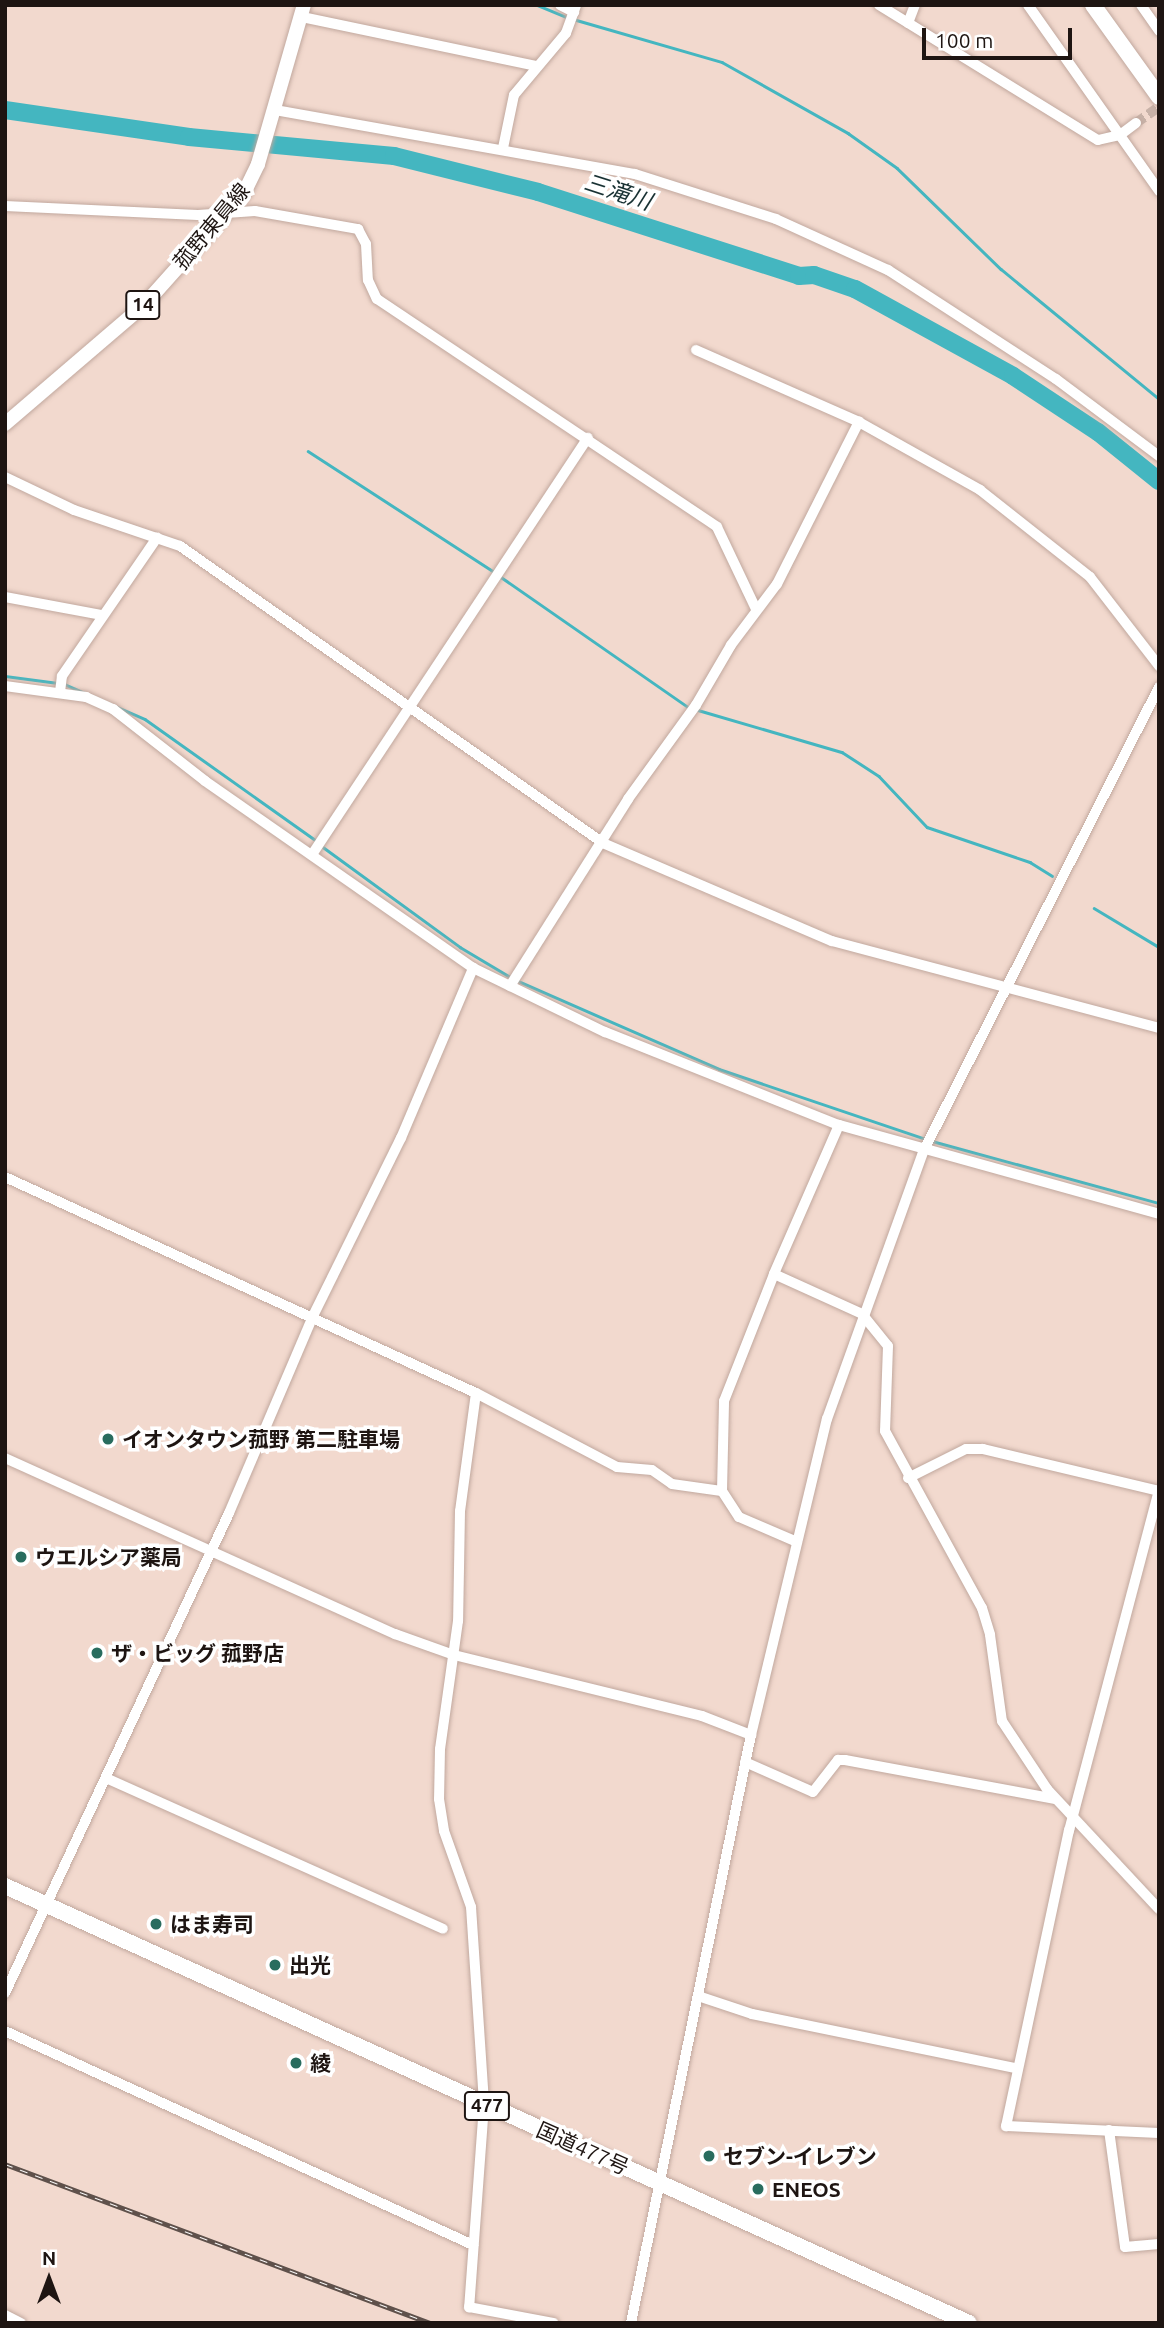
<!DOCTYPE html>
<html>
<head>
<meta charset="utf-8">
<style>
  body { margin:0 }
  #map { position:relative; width:1164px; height:2328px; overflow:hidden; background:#f2d9ce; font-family:Ubuntu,"Noto Sans JP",sans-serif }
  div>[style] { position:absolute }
  .stream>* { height:2.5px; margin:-1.25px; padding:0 1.25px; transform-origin:1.25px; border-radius:1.25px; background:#44b6c0 }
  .river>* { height:18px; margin:-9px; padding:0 9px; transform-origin:9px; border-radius:9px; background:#44b6c0 }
  .minor-tunnel>* { height:10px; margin-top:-5px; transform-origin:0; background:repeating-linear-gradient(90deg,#c8b2a8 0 10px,transparent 0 15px) }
  .roads { filter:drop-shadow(0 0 2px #c1a89e) drop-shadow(0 0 2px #c1a89e) }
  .minor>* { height:10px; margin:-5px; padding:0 5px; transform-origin:5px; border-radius:5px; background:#fff }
  .major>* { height:14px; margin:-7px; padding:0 7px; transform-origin:7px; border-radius:7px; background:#fff }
  .highway>* { height:16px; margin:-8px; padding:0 8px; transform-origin:8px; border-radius:8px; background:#fff }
  .rail>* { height:5px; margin-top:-2.5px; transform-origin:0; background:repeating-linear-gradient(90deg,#fff 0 8px,#5f514b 0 16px); box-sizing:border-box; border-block:2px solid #5f514b }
  .dots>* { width:19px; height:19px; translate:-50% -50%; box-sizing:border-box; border:4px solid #fff; border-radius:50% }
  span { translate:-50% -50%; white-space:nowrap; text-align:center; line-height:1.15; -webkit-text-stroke:7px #fff; paint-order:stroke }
  .shield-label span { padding:2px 5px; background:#fff; border:2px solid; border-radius:5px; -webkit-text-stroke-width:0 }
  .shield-label { font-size:19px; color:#1e1512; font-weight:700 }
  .street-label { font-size:21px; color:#1e1512 }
  .poi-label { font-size:21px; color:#1e1512; font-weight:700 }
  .left { translate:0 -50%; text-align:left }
  .water-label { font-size:23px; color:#183133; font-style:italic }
  .frame { position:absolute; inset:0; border:7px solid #1e1512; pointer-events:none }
  .north { position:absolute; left:14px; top:2244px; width:70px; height:70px; -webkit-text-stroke:5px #fff; paint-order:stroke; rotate:0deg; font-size:19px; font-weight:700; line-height:28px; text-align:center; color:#1e1512 }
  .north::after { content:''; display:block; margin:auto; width:24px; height:32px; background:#1e1512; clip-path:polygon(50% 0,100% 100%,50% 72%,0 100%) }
  .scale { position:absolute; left:922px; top:28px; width:150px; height:32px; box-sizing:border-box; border:4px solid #1e1512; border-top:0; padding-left:9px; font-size:21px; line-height:24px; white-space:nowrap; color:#1e1512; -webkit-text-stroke:5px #fff; paint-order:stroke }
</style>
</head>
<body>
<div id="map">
  <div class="stream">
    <div style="left:537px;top:5px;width:31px;rotate:22deg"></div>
    <div style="left:573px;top:19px;width:155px;rotate:16.1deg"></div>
    <div style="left:722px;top:62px;width:145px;rotate:29.4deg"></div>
    <div style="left:848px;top:133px;width:60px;rotate:35.5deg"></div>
    <div style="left:897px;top:168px;width:145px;rotate:44.2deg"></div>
    <div style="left:1001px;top:269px;width:205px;rotate:39.4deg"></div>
    <div style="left:308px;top:451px;width:224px;rotate:33deg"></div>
    <div style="left:501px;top:577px;width:228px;rotate:34.8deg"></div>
    <div style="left:5px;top:676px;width:53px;rotate:7.5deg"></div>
    <div style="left:64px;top:684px;width:88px;rotate:23.4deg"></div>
    <div style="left:145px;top:719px;width:212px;rotate:35.4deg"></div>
    <div style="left:698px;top:710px;width:150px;rotate:16.3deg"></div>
    <div style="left:842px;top:752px;width:44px;rotate:33deg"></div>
    <div style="left:879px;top:776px;width:70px;rotate:46.7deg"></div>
    <div style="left:927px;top:827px;width:109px;rotate:18.8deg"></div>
    <div style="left:1030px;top:862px;width:26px;rotate:32deg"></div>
    <div style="left:323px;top:847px;width:170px;rotate:36.1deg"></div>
    <div style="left:460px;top:947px;width:61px;rotate:30.8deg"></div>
    <div style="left:1094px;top:908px;width:76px;rotate:31deg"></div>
    <div style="left:518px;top:981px;width:219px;rotate:23.6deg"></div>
    <div style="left:719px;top:1069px;width:219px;rotate:18.7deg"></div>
    <div style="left:932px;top:1141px;width:235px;rotate:15.3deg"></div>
  </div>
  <div class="river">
    <div style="left:5px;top:110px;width:186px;rotate:8.3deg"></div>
    <div style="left:189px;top:137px;width:206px;rotate:5.3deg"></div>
    <div style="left:394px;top:156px;width:148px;rotate:14deg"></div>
    <div style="left:538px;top:192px;width:274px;rotate:17.8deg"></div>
    <div style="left:799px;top:276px;width:15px;rotate:-4deg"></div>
    <div style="left:814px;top:275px;width:43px;rotate:18.9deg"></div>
    <div style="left:855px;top:289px;width:180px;rotate:28.8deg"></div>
    <div style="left:1013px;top:376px;width:102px;rotate:33.4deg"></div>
    <div style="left:1098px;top:432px;width:78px;rotate:38.8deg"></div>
  </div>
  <div class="minor-tunnel">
    <div style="left:1136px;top:123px;width:28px;rotate:-35deg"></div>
  </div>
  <div class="roads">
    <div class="minor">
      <div style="left:560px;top:5px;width:16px;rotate:27deg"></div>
      <div style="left:879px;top:5px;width:257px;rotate:31.7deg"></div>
      <div style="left:1098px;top:140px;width:23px;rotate:-13deg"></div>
      <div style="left:1120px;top:135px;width:20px;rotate:-37deg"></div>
      <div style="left:1028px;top:5px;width:228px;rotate:54.8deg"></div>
      <div style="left:1141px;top:5px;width:32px;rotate:55deg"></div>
      <div style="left:302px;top:17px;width:240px;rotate:11.8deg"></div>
      <div style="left:908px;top:23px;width:19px;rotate:-69deg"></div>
      <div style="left:275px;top:110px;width:366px;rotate:10.1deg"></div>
      <div style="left:635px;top:174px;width:148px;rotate:17.7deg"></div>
      <div style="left:776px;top:219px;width:123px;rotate:24.5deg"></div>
      <div style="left:888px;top:270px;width:200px;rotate:33deg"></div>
      <div style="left:1056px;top:379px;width:129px;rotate:36.8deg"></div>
      <div style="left:503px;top:148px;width:54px;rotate:-78.3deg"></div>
      <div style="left:514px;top:95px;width:81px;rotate:-50deg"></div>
      <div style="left:566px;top:33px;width:30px;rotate:-70deg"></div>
      <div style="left:5px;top:206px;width:193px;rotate:2.7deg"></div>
      <div style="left:198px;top:215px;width:57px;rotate:-4deg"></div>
      <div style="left:255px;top:211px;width:105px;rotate:9.9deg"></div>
      <div style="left:358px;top:229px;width:17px;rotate:62deg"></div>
      <div style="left:366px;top:244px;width:36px;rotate:87deg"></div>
      <div style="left:368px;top:280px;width:21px;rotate:65deg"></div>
      <div style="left:377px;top:299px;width:409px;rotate:33.8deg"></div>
      <div style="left:717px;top:527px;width:91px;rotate:64.6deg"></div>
      <div style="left:696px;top:350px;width:178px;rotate:23.8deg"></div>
      <div style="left:859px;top:422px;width:139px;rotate:29.3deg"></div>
      <div style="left:980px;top:490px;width:140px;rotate:38.3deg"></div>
      <div style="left:1090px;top:577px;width:113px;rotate:52.2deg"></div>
      <div style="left:5px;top:477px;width:76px;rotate:25.6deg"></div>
      <div style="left:74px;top:510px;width:112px;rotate:18.8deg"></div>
      <div style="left:180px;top:546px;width:517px;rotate:35.07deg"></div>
      <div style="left:603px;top:843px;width:249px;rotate:23.2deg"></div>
      <div style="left:832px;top:941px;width:338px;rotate:14.9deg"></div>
      <div style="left:5px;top:597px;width:99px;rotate:10.5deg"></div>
      <div style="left:5px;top:686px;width:82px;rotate:7.7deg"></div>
      <div style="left:86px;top:697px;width:30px;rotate:24deg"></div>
      <div style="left:113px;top:709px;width:117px;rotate:38deg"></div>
      <div style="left:205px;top:781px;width:327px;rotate:34.9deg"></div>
      <div style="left:473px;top:968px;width:147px;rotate:25.9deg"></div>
      <div style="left:605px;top:1032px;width:252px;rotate:21.7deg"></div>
      <div style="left:839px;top:1125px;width:332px;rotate:15.5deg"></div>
      <div style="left:60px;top:692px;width:16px;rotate:-83deg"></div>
      <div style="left:62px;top:676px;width:168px;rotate:-55.5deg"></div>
      <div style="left:313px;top:853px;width:498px;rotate:-56.5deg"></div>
      <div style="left:510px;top:986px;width:221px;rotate:-57.7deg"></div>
      <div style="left:628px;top:799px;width:116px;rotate:-54.1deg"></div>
      <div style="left:696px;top:705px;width:69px;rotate:-59.7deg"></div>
      <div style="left:731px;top:645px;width:76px;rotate:-53deg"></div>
      <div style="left:777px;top:584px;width:182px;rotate:-63.2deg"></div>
      <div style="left:839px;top:1125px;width:163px;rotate:113.6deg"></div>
      <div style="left:774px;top:1274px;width:97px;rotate:24.4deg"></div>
      <div style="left:862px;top:1314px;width:41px;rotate:50.9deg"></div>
      <div style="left:888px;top:1346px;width:85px;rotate:92deg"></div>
      <div style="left:885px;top:1431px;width:202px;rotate:61.3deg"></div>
      <div style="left:982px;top:1608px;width:28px;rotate:73deg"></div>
      <div style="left:990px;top:1635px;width:87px;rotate:82.1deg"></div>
      <div style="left:1002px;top:1721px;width:82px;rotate:56.5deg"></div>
      <div style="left:1047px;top:1789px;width:164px;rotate:47deg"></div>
      <div style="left:5px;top:1177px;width:518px;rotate:24.64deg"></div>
      <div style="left:476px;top:1393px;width:159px;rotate:27.7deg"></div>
      <div style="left:617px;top:1467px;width:35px;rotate:5deg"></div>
      <div style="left:652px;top:1470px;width:24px;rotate:35deg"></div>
      <div style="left:672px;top:1484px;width:50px;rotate:8deg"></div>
      <div style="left:722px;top:1491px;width:31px;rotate:57deg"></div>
      <div style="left:739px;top:1517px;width:61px;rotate:23.2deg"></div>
      <div style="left:476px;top:1393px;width:119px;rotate:97.7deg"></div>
      <div style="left:460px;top:1511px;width:110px;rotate:91deg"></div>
      <div style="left:458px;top:1621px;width:129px;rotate:98deg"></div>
      <div style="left:440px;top:1749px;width:50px;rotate:91.1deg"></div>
      <div style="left:439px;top:1799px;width:32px;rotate:81deg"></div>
      <div style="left:444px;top:1831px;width:81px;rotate:70.4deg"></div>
      <div style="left:471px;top:1907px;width:198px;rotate:86.2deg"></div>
      <div style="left:484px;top:2105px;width:203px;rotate:94.2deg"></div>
      <div style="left:469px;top:2307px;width:86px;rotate:10.7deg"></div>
      <div style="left:5px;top:1458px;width:428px;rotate:24.3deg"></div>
      <div style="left:395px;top:1634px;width:63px;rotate:19.6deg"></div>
      <div style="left:454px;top:1655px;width:255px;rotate:13.8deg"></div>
      <div style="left:702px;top:1716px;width:53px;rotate:21.2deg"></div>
      <div style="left:908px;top:1478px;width:65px;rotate:-26.6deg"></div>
      <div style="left:966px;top:1449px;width:17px"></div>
      <div style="left:983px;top:1449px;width:181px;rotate:13.4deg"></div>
      <div style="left:1159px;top:1490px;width:352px;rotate:104.8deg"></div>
      <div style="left:1069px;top:1830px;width:303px;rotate:102deg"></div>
      <div style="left:1006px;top:2126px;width:153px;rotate:2.6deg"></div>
      <div style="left:722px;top:1491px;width:90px;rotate:-88.7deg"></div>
      <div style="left:724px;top:1401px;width:136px;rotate:-68.5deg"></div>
      <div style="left:745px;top:1762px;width:74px;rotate:23.8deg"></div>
      <div style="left:813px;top:1792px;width:41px;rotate:-52deg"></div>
      <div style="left:838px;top:1760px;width:7px"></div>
      <div style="left:845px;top:1760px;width:214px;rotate:10.5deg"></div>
      <div style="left:106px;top:1778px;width:369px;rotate:24.1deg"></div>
      <div style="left:5px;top:1993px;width:530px;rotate:-64.98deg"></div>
      <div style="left:229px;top:1513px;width:212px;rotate:-66.9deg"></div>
      <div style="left:312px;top:1318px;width:201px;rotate:-63.7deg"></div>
      <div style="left:401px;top:1138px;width:185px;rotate:-67deg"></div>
      <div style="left:698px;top:1996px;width:57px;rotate:18.4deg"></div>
      <div style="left:752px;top:2014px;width:269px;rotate:11.6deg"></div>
      <div style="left:5px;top:2031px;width:515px;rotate:24.57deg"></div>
      <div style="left:1109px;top:2130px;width:118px;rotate:82.2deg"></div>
      <div style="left:1125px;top:2247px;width:34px;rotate:-5deg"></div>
      <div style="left:5px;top:2315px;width:18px;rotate:27deg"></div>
      <div style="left:631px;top:2323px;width:600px;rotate:-78.47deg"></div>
      <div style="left:751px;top:1735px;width:325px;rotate:-76.5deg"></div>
      <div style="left:827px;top:1419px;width:286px;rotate:-70.2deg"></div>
      <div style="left:924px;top:1150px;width:519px;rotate:-63.09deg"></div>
    </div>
    <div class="major">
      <div style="left:5px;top:424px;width:183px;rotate:-40.6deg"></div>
      <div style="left:144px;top:305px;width:150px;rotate:-48.2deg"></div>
      <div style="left:244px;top:193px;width:32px;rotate:-64deg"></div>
      <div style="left:258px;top:164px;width:166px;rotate:-73.9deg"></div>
    </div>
    <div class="highway">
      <div style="left:1093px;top:5px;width:113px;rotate:54.3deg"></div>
      <div style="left:5px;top:1886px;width:1058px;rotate:24.39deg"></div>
    </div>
  </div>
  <div class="rail">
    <div style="left:5px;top:2164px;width:455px;rotate:20.5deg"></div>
  </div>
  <div class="dots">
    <div style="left:108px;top:1439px;background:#296c5e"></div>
    <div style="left:21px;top:1557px;background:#296c5e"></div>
    <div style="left:97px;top:1653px;background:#296c5e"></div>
    <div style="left:156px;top:1924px;background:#296c5e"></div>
    <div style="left:275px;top:1965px;background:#296c5e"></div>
    <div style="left:296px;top:2063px;background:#296c5e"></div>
    <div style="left:709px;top:2156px;background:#296c5e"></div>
    <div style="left:758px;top:2189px;background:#296c5e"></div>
  </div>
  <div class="shield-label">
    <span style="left:143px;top:305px">14</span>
    <span style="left:487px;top:2106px">477</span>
  </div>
  <div class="street-label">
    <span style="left:211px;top:226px;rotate:-50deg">菰野東員線</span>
    <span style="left:583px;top:2148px;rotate:24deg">国道477号</span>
  </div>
  <div class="poi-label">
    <span class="left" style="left:122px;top:1439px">イオンタウン菰野 第二駐車場</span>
    <span class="left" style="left:35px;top:1557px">ウエルシア薬局</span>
    <span class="left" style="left:111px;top:1653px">ザ・ビッグ 菰野店</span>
    <span class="left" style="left:170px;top:1924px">はま寿司</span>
    <span class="left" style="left:289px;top:1965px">出光</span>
    <span class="left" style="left:310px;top:2063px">綾</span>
    <span class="left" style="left:723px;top:2156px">セブン-イレブン</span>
    <span class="left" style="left:772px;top:2189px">ENEOS</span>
  </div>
  <div class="water-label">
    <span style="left:618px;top:192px;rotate:18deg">三滝川</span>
  </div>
  <div class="frame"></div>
  <div class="north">N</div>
  <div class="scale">100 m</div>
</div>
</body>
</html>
